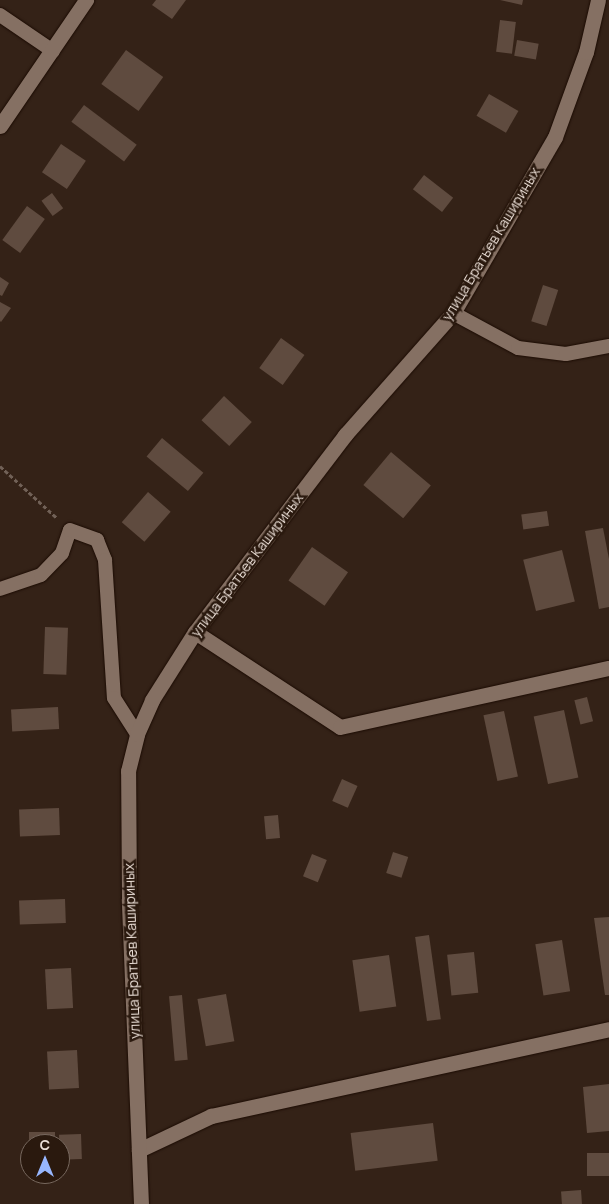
<!DOCTYPE html>
<html>
<head>
<meta charset="utf-8">
<style>
  body { margin:0 }
  #map { position:relative; width:609px; height:1204px; overflow:hidden; background:#342217; font-family:Manrope,sans-serif }
  div>[style] { position:absolute }
  .building>* { inset:0; background:#5f4b3f; transform-origin:0 0 }
  .path>* { height:3px; margin-top:-1.5px; transform-origin:0; background:repeating-linear-gradient(90deg,#716157 0 4px,transparent 0 6.5px) }
  .roads { filter:drop-shadow(0 0 1px #1b0b03) drop-shadow(0 0 1px #1b0b03) }
  .lane>* { height:14px; margin:-7px; padding:0 7px; transform-origin:7px; border-radius:7px; background:#857063 }
  .street>* { height:15px; margin:-7.5px; padding:0 7.5px; transform-origin:7.5px; border-radius:7.5px; background:#857063 }
  span { translate:-50% -50%; white-space:nowrap; text-align:center; line-height:1.15; -webkit-text-stroke:5px #2a190e; paint-order:stroke }
  .street-label { font-size:14px; color:#ebdfd7 }
  .north { position:absolute; left:20px; top:1134px; width:50px; height:50px; box-sizing:border-box; background:#2a190e; border:1px solid #77685e; border-radius:50%; rotate:0deg; font-size:14px; font-weight:700; line-height:20px; text-align:center; color:#ebdfd7 }
  .north::after { content:''; display:block; margin:auto; width:18px; height:22px; background:#97b6fd; clip-path:polygon(50% 0,100% 100%,50% 72%,0 100%) }
</style>
</head>
<body>
<div id="map">
  <div class="building">
    <div style="clip-path:polygon(156px 0,186px 0,172px 19px,152px 5px)"></div>
    <div style="clip-path:polygon(500px 0,523px 0,522px 5px)"></div>
    <div style="left:500px;top:20px;width:16px;height:32px;rotate:7deg"></div>
    <div style="left:517px;top:40px;width:22px;height:16px;rotate:10deg"></div>
    <div style="left:126px;top:50px;width:46px;height:42px;rotate:36deg"></div>
    <div style="left:489px;top:94px;width:34px;height:25px;rotate:30deg"></div>
    <div style="left:84px;top:105px;width:66px;height:21px;rotate:37deg"></div>
    <div style="left:61px;top:144px;width:30px;height:34px;rotate:34deg"></div>
    <div style="left:424px;top:175px;width:37px;height:18px;rotate:38deg"></div>
    <div style="left:52px;top:193px;width:19px;height:13px;rotate:54deg"></div>
    <div style="left:27px;top:206px;width:22px;height:42px;rotate:36deg"></div>
    <div style="clip-path:polygon(0 277px,9px 283px,2px 296px,0 295px)"></div>
    <div style="left:543px;top:285px;width:16px;height:38px;rotate:18deg"></div>
    <div style="clip-path:polygon(0 302px,11px 308px,1px 322px,0 321px)"></div>
    <div style="left:281px;top:338px;width:29px;height:37px;rotate:36deg"></div>
    <div style="left:224px;top:396px;width:38px;height:33px;rotate:43deg"></div>
    <div style="left:162px;top:438px;width:54px;height:24px;rotate:40deg"></div>
    <div style="left:391px;top:452px;width:52px;height:43px;rotate:40deg"></div>
    <div style="left:148px;top:492px;width:30px;height:40px;rotate:41deg"></div>
    <div style="left:547px;top:511px;width:15px;height:26px;rotate:82deg"></div>
    <div style="clip-path:polygon(603px 528px,609px 559px,609px 607px,599px 609px,585px 531px)"></div>
    <div style="left:312px;top:547px;width:44px;height:41px;rotate:35deg"></div>
    <div style="left:562px;top:550px;width:53px;height:40px;rotate:76deg"></div>
    <div style="left:45px;top:627px;width:23px;height:47px;rotate:2deg"></div>
    <div style="left:587px;top:697px;width:25px;height:13px;rotate:76deg"></div>
    <div style="left:58px;top:707px;width:22px;height:47px;rotate:87deg"></div>
    <div style="left:564px;top:710px;width:69px;height:31px;rotate:78deg"></div>
    <div style="left:504px;top:711px;width:67px;height:21px;rotate:78deg"></div>
    <div style="left:342px;top:779px;width:17px;height:24px;rotate:24deg"></div>
    <div style="left:59px;top:808px;width:27px;height:40px;rotate:88deg"></div>
    <div style="left:278px;top:815px;width:23px;height:14px;rotate:85deg"></div>
    <div style="left:393px;top:852px;width:16px;height:22px;rotate:18deg"></div>
    <div style="left:312px;top:854px;width:16px;height:24px;rotate:22deg"></div>
    <div style="left:65px;top:899px;width:24px;height:46px;rotate:88deg"></div>
    <div style="clip-path:polygon(609px 917px,609px 995px,605px 995px,594px 918px)"></div>
    <div style="left:429px;top:935px;width:85px;height:14px;rotate:82deg"></div>
    <div style="left:562px;top:940px;width:52px;height:27px;rotate:81deg"></div>
    <div style="left:474px;top:952px;width:41px;height:27px;rotate:84deg"></div>
    <div style="left:389px;top:955px;width:52px;height:37px;rotate:82deg"></div>
    <div style="left:71px;top:968px;width:40px;height:26px;rotate:87deg"></div>
    <div style="left:226px;top:994px;width:48px;height:29px;rotate:80deg"></div>
    <div style="left:182px;top:995px;width:65px;height:13px;rotate:85deg"></div>
    <div style="left:77px;top:1050px;width:38px;height:30px;rotate:87deg"></div>
    <div style="clip-path:polygon(609px 1084px,609px 1131px,587px 1133px,583px 1087px)"></div>
    <div style="left:433px;top:1123px;width:38px;height:83px;rotate:83deg"></div>
    <div style="left:29px;top:1132px;width:26px;height:12px"></div>
    <div style="left:81px;top:1134px;width:25px;height:22px;rotate:88deg"></div>
    <div style="left:609px;top:1153px;width:23px;height:22px;rotate:90deg"></div>
    <div style="left:581px;top:1190px;width:14px;height:20px;rotate:86deg"></div>
  </div>
  <div class="path">
    <div style="left:0;top:466px;width:77px;rotate:42.4deg"></div>
  </div>
  <div class="roads">
    <div class="lane">
      <div style="left:0;top:15px;width:64px;rotate:34.2deg"></div>
      <div style="left:453px;top:313px;width:74px;rotate:28.3deg"></div>
      <div style="left:518px;top:348px;width:48px;rotate:7.1deg"></div>
      <div style="left:566px;top:354px;width:44px;rotate:-10.5deg"></div>
      <div style="left:0;top:589px;width:43px;rotate:-18.9deg"></div>
      <div style="left:41px;top:575px;width:30px;rotate:-46deg"></div>
      <div style="left:62px;top:553px;width:24px;rotate:-71deg"></div>
      <div style="left:70px;top:530px;width:29px;rotate:20deg"></div>
      <div style="left:97px;top:540px;width:22px;rotate:68deg"></div>
      <div style="left:105px;top:560px;width:138px;rotate:86.3deg"></div>
      <div style="left:114px;top:698px;width:43px;rotate:57.4deg"></div>
    </div>
    <div class="street">
      <div style="left:0;top:126px;width:153px;rotate:-55.7deg"></div>
      <div style="left:195px;top:632px;width:173px;rotate:33.2deg"></div>
      <div style="left:340px;top:727px;width:275px;rotate:-12.4deg"></div>
      <div style="left:139px;top:1150px;width:80px;rotate:-25.3deg"></div>
      <div style="left:211px;top:1116px;width:407px;rotate:-12.3deg"></div>
      <div style="left:141px;top:1204px;width:305px;rotate:-92.3deg"></div>
      <div style="left:129px;top:899px;width:128px;rotate:-90.4deg"></div>
      <div style="left:128px;top:771px;width:38px;rotate:-76deg"></div>
      <div style="left:137px;top:734px;width:37px;rotate:-66deg"></div>
      <div style="left:152px;top:700px;width:80px;rotate:-57.7deg"></div>
      <div style="left:195px;top:632px;width:248px;rotate:-52.7deg"></div>
      <div style="left:345px;top:435px;width:163px;rotate:-48.5deg"></div>
      <div style="left:453px;top:313px;width:203px;rotate:-59.9deg"></div>
      <div style="left:555px;top:137px;width:90px;rotate:-70deg"></div>
      <div style="left:586px;top:52px;width:53px;rotate:-77deg"></div>
    </div>
  </div>
  <div class="street-label">
    <span style="left:491px;top:244px;rotate:-59deg">улица Братьев Кашириных</span>
    <span style="left:247px;top:565px;rotate:-53deg">улица Братьев Кашириных</span>
    <span style="left:132px;top:951px;rotate:-92deg">улица Братьев Кашириных</span>
  </div>
  <div class="north">С</div>
</div>
</body>
</html>
